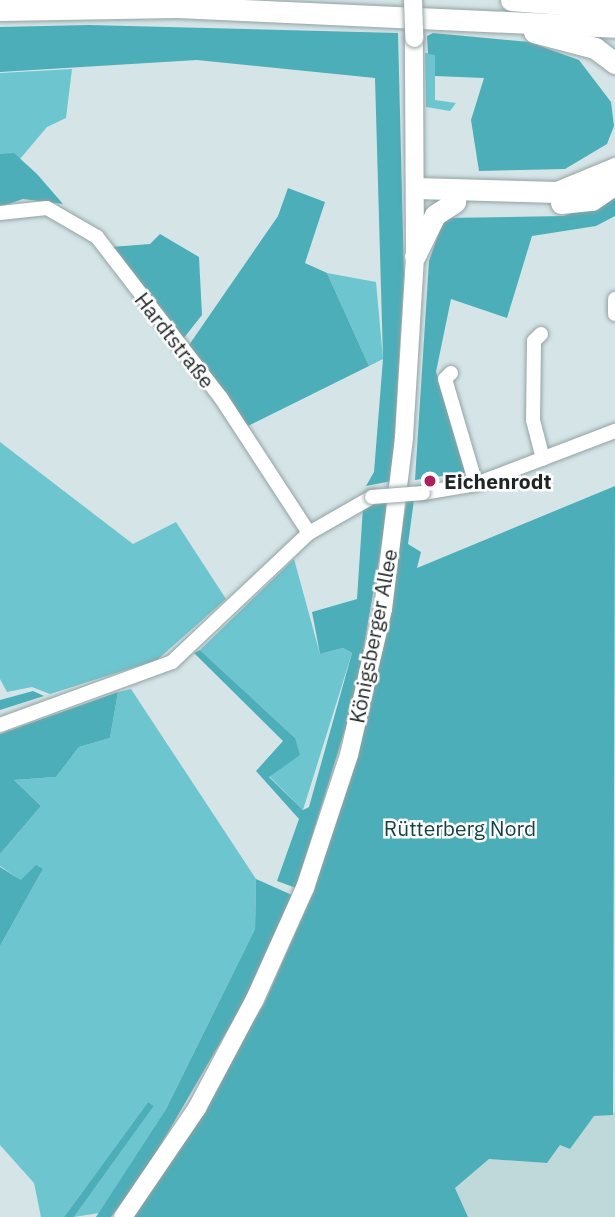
<!DOCTYPE html>
<html>
<head>
<meta charset="utf-8">
<style>
  body { margin:0 }
  #map { position:relative; width:615px; height:1217px; overflow:hidden; background:#d5e5e7; font-family:"IBM Plex Sans",sans-serif }
  div>[style] { position:absolute }
  .built>* { inset:0; background:#bfd8da }
  .green>* { inset:0; background:#6dc5cf }
  .forest>* { inset:0; background:#4baeb9 }
  .roads { filter:drop-shadow(0 0 2px #93a2a3) drop-shadow(0 0 2px #93a2a3) }
  .minor>* { height:14px; margin:-7px; padding:0 7px; transform-origin:7px; border-radius:7px; background:#fff }
  .major>* { height:18px; margin:-9px; padding:0 9px; transform-origin:9px; border-radius:9px; background:#fff }
  .highway>* { height:21px; margin:-10.5px; padding:0 10.5px; transform-origin:10.5px; border-radius:10.5px; background:#fff }
  .bridges { filter:drop-shadow(0 0 2px #93a2a3) drop-shadow(0 0 2px #93a2a3) }
  .minor-bridge>* { height:14px; margin:-7px; padding:0 7px; transform-origin:7px; border-radius:7px; background:#fff }
  .major-bridge>* { height:18px; margin:-9px; padding:0 9px; transform-origin:9px; border-radius:9px; background:#fff }
  .dots>* { width:19px; height:19px; translate:-50% -50%; box-sizing:border-box; border:4px solid #fff; border-radius:50% }
  span { translate:-50% -50%; white-space:nowrap; text-align:center; line-height:1.15; -webkit-text-stroke:5px #fff; paint-order:stroke }
  .street-label { font-size:21px; color:#1f2525 }
  .poi-label { font-size:21px; color:#1f2525; font-weight:700 }
  .left { translate:0 -50%; text-align:left }
  .park-label { font-size:21px; color:#154247 }
</style>
</head>
<body>
<div id="map">
  <div class="built">
    <div style="clip-path:polygon(615px 1112px,615px 1217px,468px 1217px,455px 1188px,489px 1159px,547px 1163px,561px 1144px,570px 1149px,594px 1116px)"></div>
  </div>
  <div class="green">
    <div style="clip-path:polygon(425px 53px,435px 54px,435px 100px,456px 103px,450px 111px,426px 107px)"></div>
    <div style="clip-path:polygon(72px 69px,66px 118px,47px 127px,20px 159px,0 154px,0 73px)"></div>
    <div style="clip-path:polygon(327px 273px,376px 282px,383px 359px,369px 366px)"></div>
    <div style="clip-path:polygon(0 442px,133px 544px,176px 522px,226px 599px,157px 660px,50px 694px,32px 687px,7px 692px,0 679px)"></div>
    <div style="clip-path:polygon(294px 559px,320px 654px,343px 648px,352px 653px,303px 810px,269px 776px,295px 738px,200px 650px)"></div>
    <div style="clip-path:polygon(131px 689px,256px 879px,255px 929px,166px 1109px,99px 1213px,74px 1217px,154px 1106px,148px 1102px,64px 1217px,41px 1217px,34px 1183px,0 1145px,0 946px,43px 869px,22px 881px,0 866px,0 854px,41px 806px,14px 780px,56px 777px,79px 747px,110px 738px,118px 692px)"></div>
  </div>
  <div class="forest">
    <div style="clip-path:polygon(89px 25px,398px 33px,404px 275px,392px 481px,366px 486px,374px 472px,383px 359px,375px 78px,197px 60px,0 72px,0 27px)"></div>
    <div style="clip-path:polygon(433px 33px,529px 42px,579px 60px,611px 102px,614px 126px,607px 144px,565px 169px,479px 171px,471px 120px,484px 78px,435px 76px,435px 55px,428px 54px,427px 36px)"></div>
    <div style="clip-path:polygon(14px 153px,37px 174px,63px 204px,23px 199px,0 207px,0 154px)"></div>
    <div style="clip-path:polygon(288px 188px,325px 202px,305px 263px,327px 273px,369px 366px,248px 426px,189px 345px,278px 216px)"></div>
    <div style="clip-path:polygon(615px 196px,615px 216px,596px 226px,532px 236px,507px 318px,451px 299px,436px 372px,469px 472px,415px 480px,429px 261px,444px 218px,564px 216px)"></div>
    <div style="clip-path:polygon(160px 234px,199px 257px,202px 315px,183px 339px,111px 247px,150px 244px)"></div>
    <div style="clip-path:polygon(615px 486px,613px 1115px,594px 1116px,570px 1149px,560px 1145px,547px 1163px,489px 1159px,455px 1188px,468px 1217px,133px 1217px,264px 1004px,314px 891px,373px 694px,407px 500px,414px 500px,408px 544px,421px 552px,417px 568px)"></div>
    <div style="clip-path:polygon(389px 502px,355px 697px,296px 888px,277px 881px,299px 819px,256px 771px,283px 741px,194px 653px,200px 650px,295px 738px,300px 755px,269px 777px,303px 810px,309px 807px,352px 653px,343px 648px,320px 654px,312px 612px,357px 599px,363px 507px)"></div>
    <div style="clip-path:polygon(33px 691px,44px 696px,0 710px,0 700px)"></div>
    <div style="clip-path:polygon(118px 692px,110px 738px,79px 747px,56px 777px,14px 780px,41px 806px,0 854px,0 734px)"></div>
    <div style="clip-path:polygon(0 855px,0 867px,21px 880px,36px 865px,43px 869px,0 946px)"></div>
    <div style="clip-path:polygon(256px 879px,292px 895px,252px 988px,142px 1177px,111px 1217px,96px 1217px,166px 1109px,255px 929px)"></div>
    <div style="clip-path:polygon(148px 1102px,154px 1106px,74px 1217px,64px 1217px)"></div>
  </div>
  <div class="roads">
    <div class="minor">
      <div style="left:0;top:213px;width:47px;rotate:-6.1deg"></div>
      <div style="left:47px;top:208px;width:58px;rotate:30.1deg"></div>
      <div style="left:97px;top:237px;width:203px;rotate:52.4deg"></div>
      <div style="left:221px;top:398px;width:161px;rotate:56.9deg"></div>
      <div style="left:615px;top:299px;width:15px;rotate:90deg"></div>
      <div style="left:541px;top:334px;width:10px;rotate:135deg"></div>
      <div style="left:534px;top:341px;width:79px;rotate:90.7deg"></div>
      <div style="left:533px;top:420px;width:40px;rotate:75.6deg"></div>
      <div style="left:451px;top:373px;width:8px;rotate:135deg"></div>
      <div style="left:445px;top:379px;width:109px;rotate:73.6deg"></div>
      <div style="left:423px;top:493px;width:54px;rotate:-9.6deg"></div>
      <div style="left:476px;top:484px;width:149px;rotate:-20.9deg"></div>
      <div style="left:0;top:725px;width:183px;rotate:-20.1deg"></div>
      <div style="left:172px;top:662px;width:188px;rotate:-43.3deg"></div>
      <div style="left:309px;top:533px;width:73px;rotate:-29.7deg"></div>
    </div>
    <div class="major">
      <div style="left:123px;top:1217px;width:132px;rotate:-55.8deg"></div>
      <div style="left:197px;top:1108px;width:123px;rotate:-62deg"></div>
      <div style="left:255px;top:999px;width:122px;rotate:-65.8deg"></div>
      <div style="left:305px;top:888px;width:140px;rotate:-71.7deg"></div>
      <div style="left:349px;top:755px;width:150px;rotate:-76.9deg"></div>
      <div style="left:383px;top:609px;width:173px;rotate:-83deg"></div>
      <div style="left:404px;top:437px;width:181px;rotate:-86.5deg"></div>
      <div style="left:415px;top:256px;width:218px;rotate:-90.3deg"></div>
    </div>
    <div class="highway">
      <div style="left:511px;top:0;width:104px;rotate:4.4deg"></div>
      <div style="left:0;top:10px;width:177px;rotate:-1deg"></div>
      <div style="left:177px;top:7px;width:438px;rotate:2.6deg"></div>
      <div style="left:534px;top:32px;width:63px;rotate:14.7deg"></div>
      <div style="left:595px;top:48px;width:25px;rotate:37deg"></div>
      <div style="left:416px;top:188px;width:141px;rotate:1.6deg"></div>
      <div style="left:557px;top:192px;width:63px;rotate:-22.5deg"></div>
      <div style="left:561px;top:203px;width:31px;rotate:-6deg"></div>
      <div style="left:592px;top:200px;width:28px;rotate:-35deg"></div>
      <div style="left:415px;top:256px;width:46px;rotate:-64deg"></div>
      <div style="left:435px;top:215px;width:24px;rotate:-33deg"></div>
    </div>
  </div>
  <div class="bridges">
    <div class="minor-bridge">
      <div style="left:372px;top:497px;width:51px;rotate:-4.5deg"></div>
    </div>
    <div class="major-bridge">
      <div style="left:413px;top:0;width:38px;rotate:88deg"></div>
    </div>
  </div>
  <div class="dots">
    <div style="left:430px;top:481px;background:#ae205a"></div>
  </div>
  <div class="street-label">
    <span style="left:175px;top:340px;rotate:52deg">Hardtstraße</span>
    <span style="left:373px;top:636px;rotate:-79deg">Königsberger Allee</span>
  </div>
  <div class="poi-label">
    <span class="left" style="left:444px;top:481px">Eichenrodt</span>
  </div>
  <div class="park-label">
    <span style="left:460px;top:828px">Rütterberg Nord</span>
  </div>
</div>
</body>
</html>
